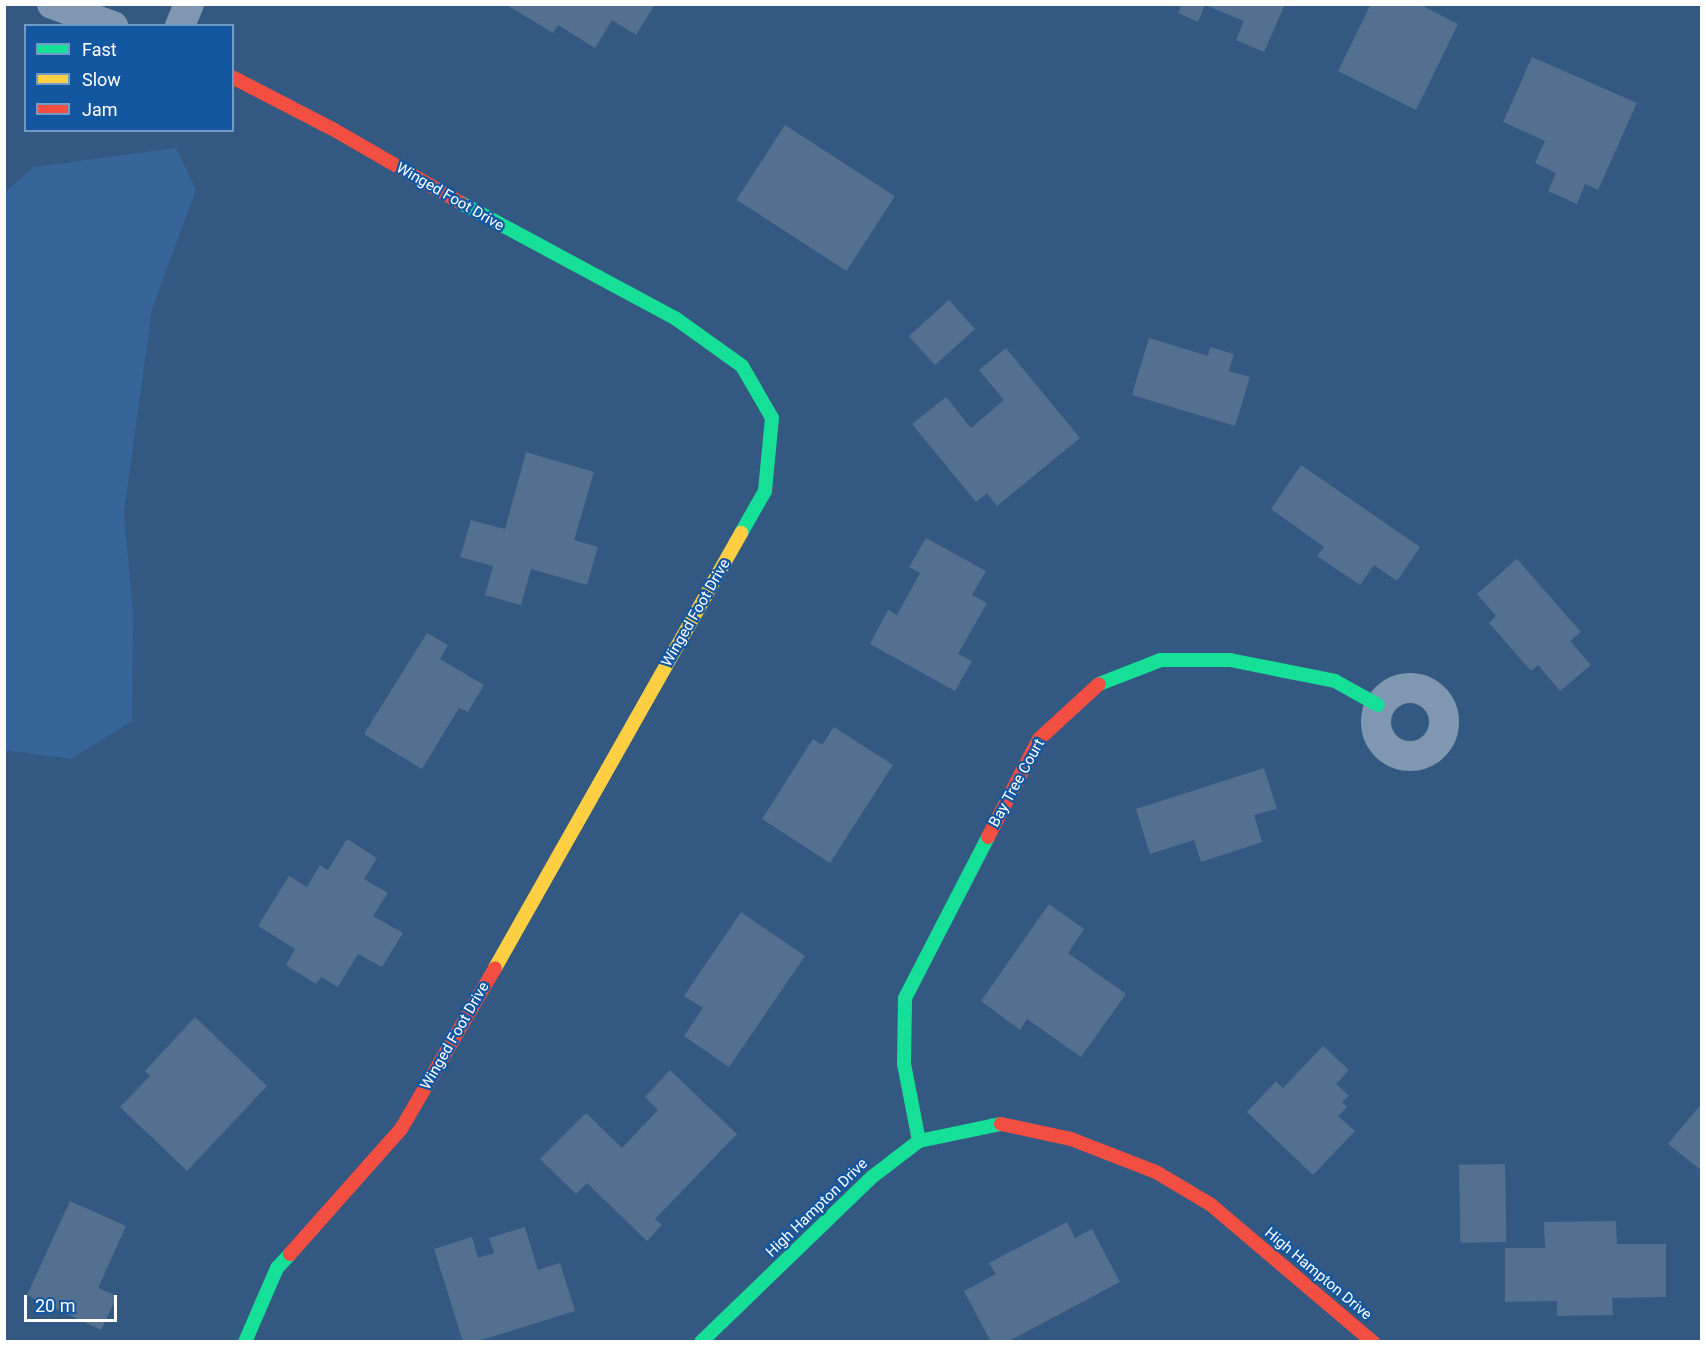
<!DOCTYPE html>
<html>
<head>
<meta charset="utf-8">
<style>
  body { margin:0 }
  #map { position:relative; width:1706px; height:1346px; overflow:hidden; background:#335881; font-family:Roboto,sans-serif }
  div>[style] { position:absolute }
  .water>* { inset:0; background:#356599 }
  .building>* { inset:0; background:#537090; transform-origin:0 0 }
  .street>* { height:30px; margin:-15px; padding:0 15px; transform-origin:15px; border-radius:15px; background:#7f97b1 }
  .street>.ring { margin:-15px; padding:0; box-sizing:content-box; background:none; border:30px solid #7f97b1; border-radius:50% }
  .fast>* { height:14px; margin:-7px; padding:0 7px; transform-origin:7px; border-radius:7px; background:#16e098 }
  .slow>* { height:14px; margin:-7px; padding:0 7px; transform-origin:7px; border-radius:7px; background:#ffcf43 }
  .jam>* { height:14px; margin:-7px; padding:0 7px; transform-origin:7px; border-radius:7px; background:#f24e42 }
  span { translate:-50% -50%; white-space:nowrap; text-align:center; line-height:1.15; -webkit-text-stroke:4.5px #1357a1; paint-order:stroke }
  .street-label { font-size:15px; color:#fff }
  .frame { position:absolute; inset:0; border:6px solid #fff; pointer-events:none }
  .legend { position:absolute; left:24px; top:24px; width:210px; height:108px; box-sizing:border-box; background:#1357a1; border:2px solid #719ac7; margin:0; padding:8px 10px; list-style:none; font-size:18px; color:#fff }
  .legend li { display:flex; align-items:center; gap:12px; height:30px }
  .legend b { width:30px; border:2px solid #719ac7 }
  .scale { position:absolute; left:24px; top:1295px; width:93px; height:27px; box-sizing:border-box; border:3px solid #fff; border-top:0; padding-left:8px; font-size:18px; line-height:21px; white-space:nowrap; color:#fff; -webkit-text-stroke:4px #1357a1; paint-order:stroke }
</style>
</head>
<body>
<div id="map">
  <div class="water">
    <div style="clip-path:polygon(176px 148px,196px 190px,152px 309px,124px 513px,133px 614px,132px 721px,71px 759px,5px 750px,5px 192px,34px 167px)"></div>
  </div>
  <div class="building">
    <div style="clip-path:polygon(505px 4px,655px 4px,636px 35px,612px 20px,595px 48px,558px 25px,553px 33px)"></div>
    <div style="clip-path:polygon(1182px 4px,1285px 4px,1264px 52px,1236px 40px,1244px 21px,1205px 5px,1198px 22px,1178px 13px)"></div>
    <div style="clip-path:polygon(1371px 4px,1419px 4px,1458px 24px,1416px 110px,1338px 71px)"></div>
    <div style="clip-path:polygon(1532px 57px,1637px 103px,1598px 190px,1585px 184px,1577px 204px,1548px 191px,1556px 173px,1535px 163px,1545px 141px,1503px 122px)"></div>
    <div style="left:785px;top:125px;width:131px;height:89px;rotate:33deg"></div>
    <div style="left:949px;top:300px;width:39px;height:54px;rotate:48deg"></div>
    <div style="clip-path:polygon(1149px 338px,1208px 356px,1210px 347px,1234px 354px,1229px 371px,1250px 377px,1235px 426px,1132px 395px)"></div>
    <div style="clip-path:polygon(1006px 348px,1080px 438px,997px 506px,987px 493px,976px 502px,912px 424px,946px 397px,971px 428px,1004px 400px,979px 370px)"></div>
    <div style="clip-path:polygon(526px 452px,594px 472px,574px 540px,598px 547px,587px 585px,531px 569px,521px 605px,485px 595px,493px 566px,460px 557px,471px 520px,505px 529px)"></div>
    <div style="clip-path:polygon(1301px 465px,1420px 547px,1397px 581px,1374px 565px,1360px 585px,1317px 556px,1324px 547px,1271px 509px)"></div>
    <div style="clip-path:polygon(926px 538px,986px 571px,972px 595px,987px 603px,958px 654px,972px 661px,955px 691px,870px 644px,888px 610px,897px 615px,920px 573px,909px 567px)"></div>
    <div style="clip-path:polygon(1517px 559px,1581px 632px,1570px 641px,1591px 665px,1560px 691px,1538px 665px,1531px 671px,1489px 623px,1496px 616px,1477px 594px)"></div>
    <div style="clip-path:polygon(427px 633px,448px 645px,440px 659px,484px 685px,468px 712px,459px 708px,422px 769px,364px 734px)"></div>
    <div style="clip-path:polygon(834px 727px,893px 765px,830px 863px,762px 819px,813px 739px,822px 745px)"></div>
    <div style="clip-path:polygon(1264px 768px,1277px 809px,1254px 815px,1262px 842px,1201px 862px,1194px 840px,1150px 854px,1136px 809px)"></div>
    <div style="clip-path:polygon(347px 839px,377px 858px,364px 879px,388px 893px,373px 916px,403px 933px,382px 967px,358px 954px,338px 987px,321px 977px,316px 984px,286px 965px,295px 949px,258px 926px,289px 876px,307px 887px,320px 865px,328px 870px)"></div>
    <div style="clip-path:polygon(1049px 904px,1084px 929px,1068px 953px,1126px 994px,1081px 1057px,1027px 1019px,1020px 1030px,981px 1001px)"></div>
    <div style="clip-path:polygon(741px 912px,805px 956px,729px 1067px,684px 1036px,703px 1008px,684px 996px)"></div>
    <div style="clip-path:polygon(195px 1017px,267px 1086px,187px 1171px,120px 1107px,150px 1076px,145px 1071px)"></div>
    <div style="clip-path:polygon(1323px 1046px,1349px 1070px,1336px 1084px,1349px 1096px,1342px 1102px,1347px 1107px,1338px 1116px,1355px 1131px,1313px 1175px,1247px 1112px,1276px 1081px,1283px 1088px)"></div>
    <div style="clip-path:polygon(670px 1070px,737px 1134px,655px 1219px,662px 1225px,647px 1241px,587px 1183px,576px 1194px,540px 1159px,586px 1113px,622px 1148px,658px 1110px,645px 1097px)"></div>
    <div style="clip-path:polygon(1702px 1103px,1702px 1171px,1668px 1144px)"></div>
    <div style="left:1505px;top:1164px;width:78px;height:46px;rotate:89deg"></div>
    <div style="clip-path:polygon(70px 1201px,126px 1226px,98px 1288px,117px 1296px,101px 1330px,27px 1295px)"></div>
    <div style="clip-path:polygon(1616px 1221px,1617px 1244px,1666px 1244px,1666px 1297px,1612px 1298px,1613px 1315px,1557px 1316px,1557px 1301px,1505px 1302px,1505px 1248px,1545px 1248px,1544px 1222px)"></div>
    <div style="clip-path:polygon(1067px 1222px,1075px 1238px,1092px 1229px,1120px 1282px,1007px 1342px,991px 1342px,964px 1291px,996px 1274px,989px 1263px)"></div>
    <div style="clip-path:polygon(525px 1227px,538px 1270px,560px 1263px,575px 1311px,475px 1342px,463px 1342px,434px 1249px,472px 1237px,478px 1258px,494px 1253px,489px 1238px)"></div>
  </div>
  <div class="street">
    <div style="left:52px;top:4px;width:65px;rotate:19.8deg"></div>
    <div style="left:180px;top:26px;width:24px;rotate:-68deg"></div>
    <div class="ring" style="left:1376px;top:688px;width:38px;height:38px"></div>
  </div>
  <div class="fast">
    <div style="left:461px;top:203px;width:243px;rotate:28.3deg"></div>
    <div style="left:675px;top:318px;width:82px;rotate:35.6deg"></div>
    <div style="left:742px;top:366px;width:60px;rotate:60deg"></div>
    <div style="left:772px;top:418px;width:73px;rotate:95.5deg"></div>
    <div style="left:765px;top:491px;width:48px;rotate:119.7deg"></div>
    <div style="left:1099px;top:684px;width:66px;rotate:-21.2deg"></div>
    <div style="left:1161px;top:660px;width:69px"></div>
    <div style="left:1230px;top:660px;width:107px;rotate:11.3deg"></div>
    <div style="left:1335px;top:681px;width:49px;rotate:29.2deg"></div>
    <div style="left:919px;top:1141px;width:78px;rotate:-101deg"></div>
    <div style="left:904px;top:1064px;width:66px;rotate:-89.1deg"></div>
    <div style="left:905px;top:998px;width:181px;rotate:-62.7deg"></div>
    <div style="left:245px;top:1342px;width:81px;rotate:-66.6deg"></div>
    <div style="left:277px;top:1268px;width:19px;rotate:-47deg"></div>
    <div style="left:701px;top:1342px;width:238px;rotate:-44deg"></div>
    <div style="left:872px;top:1177px;width:59px;rotate:-37.5deg"></div>
    <div style="left:919px;top:1141px;width:84px;rotate:-11.7deg"></div>
  </div>
  <div class="slow">
    <div style="left:495px;top:968px;width:500px;rotate:-60.5deg"></div>
  </div>
  <div class="jam">
    <div style="left:232px;top:77px;width:111px;rotate:27.3deg"></div>
    <div style="left:331px;top:128px;width:150px;rotate:30deg"></div>
    <div style="left:988px;top:837px;width:110px;rotate:-62.5deg"></div>
    <div style="left:1039px;top:739px;width:81px;rotate:-42.5deg"></div>
    <div style="left:1001px;top:1124px;width:72px;rotate:12.1deg"></div>
    <div style="left:1071px;top:1139px;width:91px;rotate:21.2deg"></div>
    <div style="left:1156px;top:1172px;width:63px;rotate:30.7deg"></div>
    <div style="left:1210px;top:1204px;width:214px;rotate:40.3deg"></div>
    <div style="left:290px;top:1254px;width:167px;rotate:-48.4deg"></div>
    <div style="left:401px;top:1129px;width:186px;rotate:-59.7deg"></div>
  </div>
  <div class="street-label">
    <span style="left:450px;top:197px;rotate:30deg">Winged Foot Drive</span>
    <span style="left:696px;top:613px;rotate:-60deg">Winged Foot Drive</span>
    <span style="left:1017px;top:783px;rotate:-61deg">Bay Tree Court</span>
    <span style="left:455px;top:1036px;rotate:-60deg">Winged Foot Drive</span>
    <span style="left:817px;top:1208px;rotate:-44deg">High Hampton Drive</span>
    <span style="left:1318px;top:1274px;rotate:40deg">High Hampton Drive</span>
  </div>
  <div class="frame"></div>
  <ul class="legend">
  <li><b style="height:8px;background:#16e098"></b>Fast</li>
  <li><b style="height:8px;background:#ffcf43"></b>Slow</li>
  <li><b style="height:8px;background:#f24e42"></b>Jam</li>
  </ul>
  <div class="scale">20 m</div>
</div>
</body>
</html>
